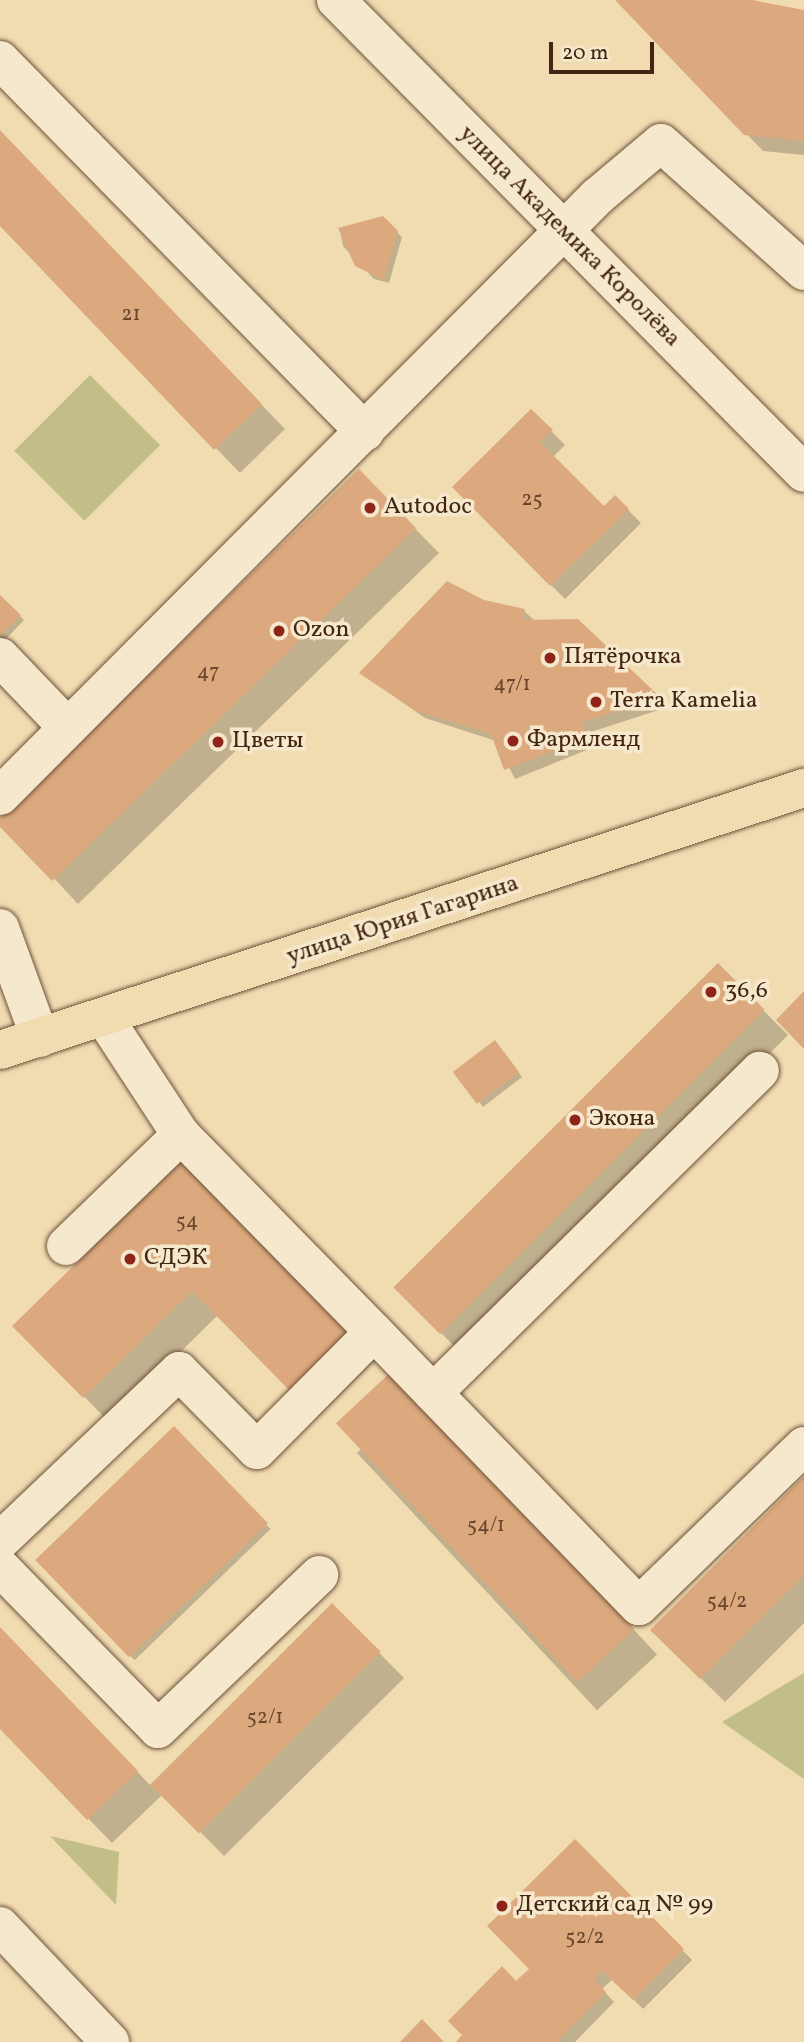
<!DOCTYPE html>
<html>
<head>
<meta charset="utf-8">
<style>
  body { margin:0 }
  #map { position:relative; width:804px; height:2042px; overflow:hidden; background:#f1dcb2; font-family:Vollkorn,serif }
  div>[style] { position:absolute }
  .green>* { inset:0; background:#c1be87; transform-origin:0 0 }
  .shadow>* { inset:0; background:#0003; transform-origin:0 0 }
  .building>* { inset:0; background:#dba97d; transform-origin:0 0 }
  .roads { filter:drop-shadow(0 0 2px #6f533b) drop-shadow(0 0 2px #6f533b) }
  .minor>* { height:38px; margin:-19px; padding:0 19px; transform-origin:19px; border-radius:19px; background:#f6e8cd }
  .major>* { height:38px; margin:-19px; padding:0 19px; transform-origin:19px; border-radius:19px; background:#f1dcb2 }
  .dots>* { width:19px; height:19px; translate:-50% -50%; box-sizing:border-box; border:4px solid #f6e8cd; border-radius:50% }
  span { translate:-50% -50%; white-space:nowrap; text-align:center; line-height:1.15; -webkit-text-stroke:7px #f6e8cd; paint-order:stroke }
  .number-label { font-size:21px; color:#6a462e }
  .number-label span { -webkit-text-stroke-width:0 }
  .street-label { font-size:24px; color:#442513 }
  .poi-label { font-size:24px; color:#442513 }
  .left { translate:0 -50%; text-align:left }
  .scale { position:absolute; left:549px; top:42px; width:105px; height:32px; box-sizing:border-box; border:4px solid #442513; border-top:0; padding-left:9px; font-size:21px; line-height:24px; white-space:nowrap; color:#442513; -webkit-text-stroke:5px #f6e8cd; paint-order:stroke }
</style>
</head>
<body>
<div id="map">
  <div class="green">
    <div style="left:90px;top:375px;width:99px;height:107px;rotate:45deg"></div>
    <div style="clip-path:polygon(804px 1673px,804px 1779px,722px 1722px)"></div>
    <div style="clip-path:polygon(50px 1836px,119px 1852px,116px 1906px,116px 1905px)"></div>
  </div>
  <div class="shadow">
    <div style="clip-path:polygon(617px 0,753px 0,759px 7px,804px 12px,804px 155px,763px 151px)"></div>
    <div style="clip-path:polygon(0 132px,285px 429px,240px 473px,0 223px)"></div>
    <div style="clip-path:polygon(382px 218px,402px 237px,389px 283px,374px 279px,343px 246px,340px 229px)"></div>
    <div style="clip-path:polygon(531px 411px,565px 445px,553px 457px,604px 508px,615px 497px,641px 523px,565px 599px,454px 487px)"></div>
    <div style="clip-path:polygon(383px 496px,439px 553px,78px 904px,0 820px)"></div>
    <div style="clip-path:polygon(0 597px,24px 620px,3px 642px,0 639px)"></div>
    <div style="clip-path:polygon(484px 602px,524px 611px,534px 620px,577px 621px,668px 707px,591px 732px,594px 747px,515px 779px,496px 741px,425px 718px,361px 673px)"></div>
    <div style="left:718px;top:965px;width:99px;height:456px;rotate:45deg"></div>
    <div style="clip-path:polygon(499px 1047px,522px 1077px,483px 1107px,456px 1072px)"></div>
    <div style="clip-path:polygon(189px 1156px,382px 1353px,318px 1416px,218px 1315px,109px 1422px,15px 1326px)"></div>
    <div style="left:417px;top:1397px;width:352px;height:82px;rotate:47deg"></div>
    <div style="left:174px;top:1429px;width:139px;height:189px;rotate:46deg"></div>
    <div style="clip-path:polygon(804px 1478px,804px 1623px,725px 1702px,652px 1630px)"></div>
    <div style="clip-path:polygon(332px 1605px,404px 1678px,224px 1856px,163px 1794px,112px 1843px,0 1727px,0 1629px,150px 1785px)"></div>
    <div style="clip-path:polygon(575px 1841px,692px 1960px,643px 2009px,613px 1979px,602px 1989px,614px 2002px,575px 2042px,458px 2042px,531px 1969px)"></div>
  </div>
  <div class="building">
    <div style="clip-path:polygon(615px 0,752px 0,804px 10px,804px 141px,744px 135px)"></div>
    <div style="clip-path:polygon(0 130px,262px 404px,214px 450px,0 226px)"></div>
    <div style="clip-path:polygon(383px 216px,398px 231px,384px 280px,355px 266px,338px 228px)"></div>
    <div style="clip-path:polygon(531px 409px,553px 430px,540px 442px,604px 506px,615px 495px,629px 509px,550px 586px,452px 487px)"></div>
    <div style="clip-path:polygon(359px 469px,416px 528px,52px 881px,0 827px,0 818px)"></div>
    <div style="clip-path:polygon(447px 581px,484px 600px,525px 609px,522px 620px,578px 619px,660px 697px,583px 722px,586px 738px,504px 770px,491px 734px,414px 710px,359px 673px)"></div>
    <div style="clip-path:polygon(0 595px,21px 615px,0 636px)"></div>
    <div style="left:718px;top:963px;width:66px;height:459px;rotate:45deg"></div>
    <div style="clip-path:polygon(804px 991px,804px 1049px,776px 1020px)"></div>
    <div style="left:495px;top:1040px;width:40px;height:53px;rotate:53deg"></div>
    <div style="clip-path:polygon(189px 1153px,358px 1327px,291px 1392px,192px 1291px,83px 1398px,12px 1326px)"></div>
    <div style="left:393px;top:1370px;width:354px;height:78px;rotate:47deg"></div>
    <div style="left:174px;top:1426px;width:135px;height:193px;rotate:46deg"></div>
    <div style="clip-path:polygon(804px 1476px,804px 1575px,700px 1679px,650px 1630px)"></div>
    <div style="left:332px;top:1603px;width:69px;height:257px;rotate:45deg"></div>
    <div style="clip-path:polygon(0 1627px,138px 1771px,87px 1820px,0 1729px)"></div>
    <div style="clip-path:polygon(575px 1839px,684px 1949px,633px 2000px,602px 1971px,594px 1979px,606px 1992px,556px 2042px,456px 2042px,462px 2035px,448px 2021px,502px 1966px,516px 1981px,529px 1969px,487px 1926px)"></div>
    <div style="clip-path:polygon(422px 2019px,444px 2042px,400px 2042px)"></div>
  </div>
  <div class="roads">
    <div class="minor">
      <div style="left:336px;top:0;width:665px;rotate:45.3deg"></div>
      <div style="left:0;top:60px;width:521px;rotate:45.54deg"></div>
      <div style="left:0;top:657px;width:98px;rotate:46.2deg"></div>
      <div style="left:0;top:796px;width:847px;rotate:-45.1deg"></div>
      <div style="left:598px;top:196px;width:82px;rotate:-40.1deg"></div>
      <div style="left:661px;top:143px;width:192px;rotate:41.8deg"></div>
      <div style="left:0;top:928px;width:117px;rotate:70deg"></div>
      <div style="left:66px;top:1246px;width:160px;rotate:-44deg"></div>
      <div style="left:374px;top:1332px;width:381px;rotate:46deg"></div>
      <div style="left:639px;top:1606px;width:230px;rotate:-44.1deg"></div>
      <div style="left:433px;top:1393px;width:459px;rotate:-44.6deg"></div>
      <div style="left:0;top:1541px;width:247px;rotate:-43.5deg"></div>
      <div style="left:179px;top:1371px;width:111px;rotate:45.4deg"></div>
      <div style="left:257px;top:1450px;width:166px;rotate:-45.2deg"></div>
      <div style="left:374px;top:1332px;width:276px;rotate:-134.4deg"></div>
      <div style="left:181px;top:1135px;width:139px;rotate:-123.2deg"></div>
      <div style="left:0;top:1567px;width:226px;rotate:45.7deg"></div>
      <div style="left:158px;top:1729px;width:223px;rotate:-43.7deg"></div>
      <div style="left:0;top:1926px;width:160px;rotate:46.5deg"></div>
    </div>
    <div class="major">
      <div style="left:0;top:1050px;width:846px;rotate:-18.05deg"></div>
    </div>
  </div>
  <div class="dots">
    <div style="left:370px;top:508px;background:#8f2418"></div>
    <div style="left:279px;top:631px;background:#8f2418"></div>
    <div style="left:550px;top:658px;background:#8f2418"></div>
    <div style="left:596px;top:702px;background:#8f2418"></div>
    <div style="left:513px;top:741px;background:#8f2418"></div>
    <div style="left:218px;top:742px;background:#8f2418"></div>
    <div style="left:711px;top:992px;background:#8f2418"></div>
    <div style="left:575px;top:1120px;background:#8f2418"></div>
    <div style="left:130px;top:1259px;background:#8f2418"></div>
    <div style="left:502px;top:1906px;background:#8f2418"></div>
  </div>
  <div class="number-label">
    <span style="left:131px;top:315px">21</span>
    <span style="left:532px;top:500px">25</span>
    <span style="left:208px;top:673px">47</span>
    <span style="left:512px;top:685px">47/1</span>
    <span style="left:187px;top:1222px">54</span>
    <span style="left:486px;top:1526px">54/1</span>
    <span style="left:727px;top:1602px">54/2</span>
    <span style="left:265px;top:1718px">52/1</span>
    <span style="left:585px;top:1938px">52/2</span>
  </div>
  <div class="street-label">
    <span style="left:569px;top:237px;rotate:45deg">улица Академика Королёва</span>
    <span style="left:403px;top:921px;rotate:-18deg">улица Юрия Гагарина</span>
  </div>
  <div class="poi-label">
    <span class="left" style="left:384px;top:508px">Autodoc</span>
    <span class="left" style="left:293px;top:631px">Ozon</span>
    <span class="left" style="left:564px;top:658px">Пятёрочка</span>
    <span class="left" style="left:610px;top:702px">Terra Kamelia</span>
    <span class="left" style="left:527px;top:741px">Фармленд</span>
    <span class="left" style="left:232px;top:742px">Цветы</span>
    <span class="left" style="left:725px;top:992px">36,6</span>
    <span class="left" style="left:589px;top:1120px">Экона</span>
    <span class="left" style="left:144px;top:1259px">СДЭК</span>
    <span class="left" style="left:516px;top:1906px">Детский сад № 99</span>
  </div>
  <div class="scale">20 m</div>
</div>
</body>
</html>
